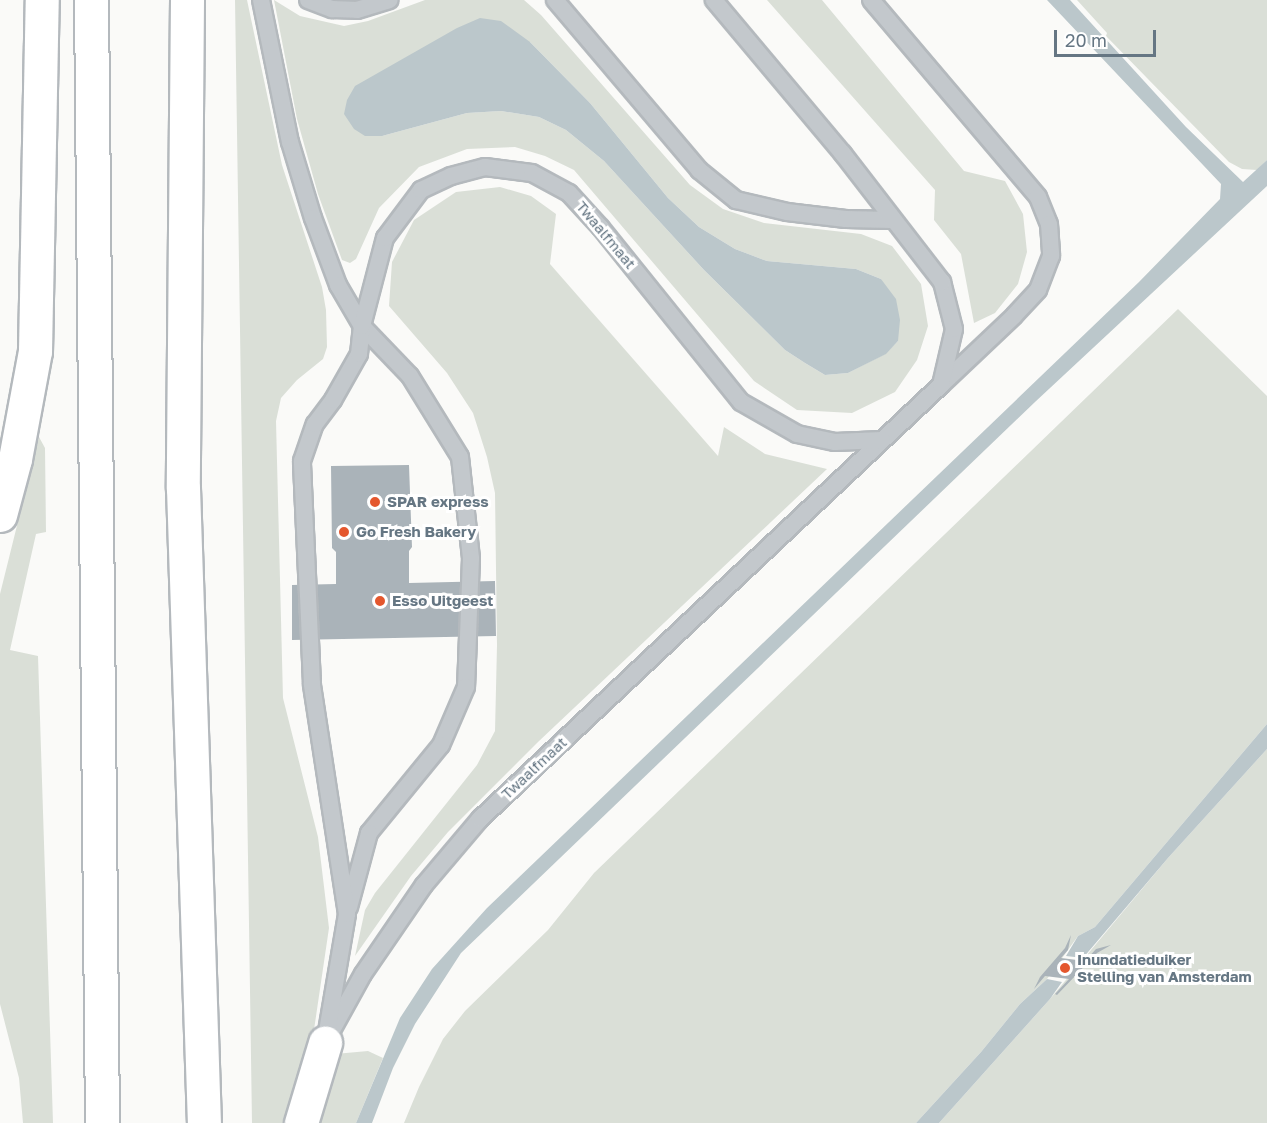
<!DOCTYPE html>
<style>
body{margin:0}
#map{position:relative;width:1267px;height:1123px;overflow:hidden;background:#fafaf8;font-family:"Golos Text",sans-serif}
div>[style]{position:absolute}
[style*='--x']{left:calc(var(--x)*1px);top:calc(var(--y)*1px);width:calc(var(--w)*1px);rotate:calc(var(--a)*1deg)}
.green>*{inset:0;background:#dadfd7}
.water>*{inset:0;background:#bbc7cb}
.building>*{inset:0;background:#aab3b9}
.roads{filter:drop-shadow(2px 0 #b4b9bd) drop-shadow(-2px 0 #b4b9bd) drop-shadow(0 2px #b4b9bd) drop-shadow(0 -2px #b4b9bd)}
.service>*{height:16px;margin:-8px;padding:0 8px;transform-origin:8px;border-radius:8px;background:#c3c8cc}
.motorway>*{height:33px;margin:-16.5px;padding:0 16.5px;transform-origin:16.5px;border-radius:16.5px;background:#fff}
.dots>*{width:16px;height:16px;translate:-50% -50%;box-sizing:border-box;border:3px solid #fff;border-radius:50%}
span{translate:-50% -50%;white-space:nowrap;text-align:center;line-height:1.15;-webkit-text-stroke:6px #fff;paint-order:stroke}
.street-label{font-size:15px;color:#657683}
.poi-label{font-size:15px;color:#657683;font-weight:700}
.left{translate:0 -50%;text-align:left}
.scale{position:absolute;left:1054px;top:30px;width:102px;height:27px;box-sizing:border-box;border:3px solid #657683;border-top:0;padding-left:8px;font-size:18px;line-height:21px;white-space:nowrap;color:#657683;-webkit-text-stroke:4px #fff;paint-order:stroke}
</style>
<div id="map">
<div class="green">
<i style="clip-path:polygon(235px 0,247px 0,282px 165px,322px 287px,326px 310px,327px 347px,323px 359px,297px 380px,281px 398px,276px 421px,283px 698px,318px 837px,329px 928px,310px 1057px,292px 1123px,252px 1123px)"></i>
<i style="clip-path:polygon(evenodd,274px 0,300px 16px,344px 26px,368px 21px,425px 0,524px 0,541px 15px,690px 185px,723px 209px,764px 223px,861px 234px,892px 246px,921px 284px,928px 326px,917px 360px,895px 392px,852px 413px,797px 410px,754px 381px,574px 170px,545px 156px,515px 147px,467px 149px,419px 167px,379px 208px,356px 259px,350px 263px,342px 260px,318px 194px,297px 119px,274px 0,530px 42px,590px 103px,668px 198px,699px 227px,735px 249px,767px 261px,856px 269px,881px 279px,898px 341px,885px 354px,848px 373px,825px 375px,805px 363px,785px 350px,704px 270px,604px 161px,566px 130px,539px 117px,501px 111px,467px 113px,382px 136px,530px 42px)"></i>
<i style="clip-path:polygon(767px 0,822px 0,964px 171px,1005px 181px,1023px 214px,1027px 252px,1018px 284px,995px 313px,974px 323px,961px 254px,934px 220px,935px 190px)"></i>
<i style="clip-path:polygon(1077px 0,1267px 0,1267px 160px,1257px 170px,1242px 169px,1229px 162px,1106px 36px,1107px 33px)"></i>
<i style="clip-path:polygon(500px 187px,531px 196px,556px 214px,550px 264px,718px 456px,724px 427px,765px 454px,827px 469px,538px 742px,448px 832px,411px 876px,355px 956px,365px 910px,375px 893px,477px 765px,495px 731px,497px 645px,495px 493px,487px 457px,473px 413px,447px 373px,389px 306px,392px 262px,414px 220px,456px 192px)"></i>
<i style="clip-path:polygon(1178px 309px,1267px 396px,1267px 724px,1095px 927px,1078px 936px,1047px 979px,1020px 1004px,981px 1052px,916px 1123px,404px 1123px,419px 1087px,443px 1039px,465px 1011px,548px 930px,594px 873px)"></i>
<i style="clip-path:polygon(39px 437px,45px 448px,46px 532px,36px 534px,10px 650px,38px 656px,53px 1123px,23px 1123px,19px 1078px,0 1004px,0 594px)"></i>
<i style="clip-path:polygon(1267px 749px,1267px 1123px,939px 1123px,1050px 999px,1168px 858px)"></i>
<i style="clip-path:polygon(368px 1051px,383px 1058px,356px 1123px,311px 1123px,335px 1054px)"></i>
</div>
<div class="water">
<i style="clip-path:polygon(1047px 0,1070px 0,1186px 127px,1243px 182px,1267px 160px,1267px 186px,1035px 402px,461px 953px,415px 1024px,393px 1068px,372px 1123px,356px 1123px,400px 1018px,432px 969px,487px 908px,1139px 282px,1220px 199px,1221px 184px)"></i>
<i style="clip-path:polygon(480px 18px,501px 21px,530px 42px,590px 103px,668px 198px,699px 227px,735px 249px,767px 261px,856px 269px,881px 279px,896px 299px,900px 320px,898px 341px,886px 354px,848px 373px,825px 375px,805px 363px,785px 350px,704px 270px,604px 161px,566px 130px,539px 117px,501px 111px,467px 113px,382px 136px,365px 136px,354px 129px,344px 114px,347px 100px,355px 86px,457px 28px)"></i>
<i style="clip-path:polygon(1267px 724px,1267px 749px,1168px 858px,1083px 958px,1066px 956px,1078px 936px,1095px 927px)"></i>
<i style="clip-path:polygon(1047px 979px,1062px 982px,1050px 999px,939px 1123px,916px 1123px,981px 1052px,1020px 1004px)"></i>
</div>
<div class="building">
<i style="clip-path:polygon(409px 465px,412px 547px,409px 551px,409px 583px,495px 581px,496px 636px,292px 640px,292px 585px,336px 584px,336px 552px,332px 548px,331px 466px)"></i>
<i style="clip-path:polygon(1071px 935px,1068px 950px,1061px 958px,1085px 961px,1096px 949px,1111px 945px,1097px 953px,1057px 995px,1055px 994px,1069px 979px,1045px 976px,1034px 989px,1040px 977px,1065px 948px)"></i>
</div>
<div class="roads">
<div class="service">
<i style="--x:261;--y:0;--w:145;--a:78.5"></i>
<i style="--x:290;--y:142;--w:79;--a:73.2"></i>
<i style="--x:313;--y:218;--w:72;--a:69.5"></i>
<i style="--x:338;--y:285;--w:48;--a:59.7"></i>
<i style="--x:362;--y:326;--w:69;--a:46.2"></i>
<i style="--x:410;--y:376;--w:95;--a:58.3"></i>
<i style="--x:460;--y:457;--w:102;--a:83.8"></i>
<i style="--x:471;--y:558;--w:129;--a:92.2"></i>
<i style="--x:466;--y:687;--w:63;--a:113.3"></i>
<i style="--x:441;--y:745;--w:114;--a:129.3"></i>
<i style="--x:369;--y:833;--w:77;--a:105.1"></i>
<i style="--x:308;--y:0;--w:26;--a:21"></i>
<i style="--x:332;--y:9;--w:25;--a:2"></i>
<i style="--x:357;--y:10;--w:34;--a:-17"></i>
<i style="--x:555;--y:0;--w:223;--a:49.7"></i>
<i style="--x:699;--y:170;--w:48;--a:39"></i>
<i style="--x:736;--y:200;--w:52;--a:13.2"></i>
<i style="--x:787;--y:212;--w:59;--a:6.8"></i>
<i style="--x:846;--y:219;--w:46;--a:1.2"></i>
<i style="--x:871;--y:0;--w:258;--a:49.7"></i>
<i style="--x:1038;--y:197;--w:29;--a:68"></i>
<i style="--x:1049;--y:224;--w:32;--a:86"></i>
<i style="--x:1051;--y:256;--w:36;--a:111"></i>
<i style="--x:1038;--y:290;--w:35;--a:133"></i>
<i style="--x:1014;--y:316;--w:100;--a:136.6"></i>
<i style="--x:331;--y:1032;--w:66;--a:-61.1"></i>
<i style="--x:363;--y:974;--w:108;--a:-55.6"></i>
<i style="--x:424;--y:885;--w:87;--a:-49.7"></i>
<i style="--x:480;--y:819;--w:633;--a:-43.27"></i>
<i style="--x:941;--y:385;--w:57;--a:-76.9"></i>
<i style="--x:954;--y:329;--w:49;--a:-104.3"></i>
<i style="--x:942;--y:282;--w:162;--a:-127.7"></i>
<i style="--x:843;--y:154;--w:201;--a:-130"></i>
<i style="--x:325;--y:1043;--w:131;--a:-80.3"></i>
<i style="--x:347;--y:914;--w:233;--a:-98.7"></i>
<i style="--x:312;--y:684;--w:223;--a:-92.6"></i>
<i style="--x:302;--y:461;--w:39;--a:-71"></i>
<i style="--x:315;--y:424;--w:30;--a:-53"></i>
<i style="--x:333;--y:400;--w:53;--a:-60.5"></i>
<i style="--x:359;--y:354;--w:28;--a:-84"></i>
<i style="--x:362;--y:326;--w:91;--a:-75.4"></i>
<i style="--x:385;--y:238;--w:60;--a:-53.1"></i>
<i style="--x:421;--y:190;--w:33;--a:-25"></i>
<i style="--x:451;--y:176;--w:35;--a:-15"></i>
<i style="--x:485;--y:167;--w:47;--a:7.3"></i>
<i style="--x:532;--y:173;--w:42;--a:28.4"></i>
<i style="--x:569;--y:193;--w:47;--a:47.6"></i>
<i style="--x:601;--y:228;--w:223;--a:51.2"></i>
<i style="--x:741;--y:402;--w:64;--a:29.7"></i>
<i style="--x:797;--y:434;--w:39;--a:12"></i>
<i style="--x:835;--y:442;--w:47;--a:-2.4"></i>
</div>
<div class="motorway">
<i style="--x:91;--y:0;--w:1123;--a:89.44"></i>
<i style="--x:187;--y:0;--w:488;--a:90.5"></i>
<i style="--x:183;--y:488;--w:635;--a:88.11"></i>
<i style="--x:0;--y:515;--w:58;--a:-75"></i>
<i style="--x:15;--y:459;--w:110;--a:-79.5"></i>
<i style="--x:35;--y:351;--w:351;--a:-88.9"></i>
<i style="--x:301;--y:1123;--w:84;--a:-73.3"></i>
</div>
</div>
<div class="dots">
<i style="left:375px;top:502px;background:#e4572e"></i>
<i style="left:344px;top:532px;background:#e4572e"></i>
<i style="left:380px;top:601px;background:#e4572e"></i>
<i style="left:1065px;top:968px;background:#e4572e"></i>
</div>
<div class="street-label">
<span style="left:606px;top:235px;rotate:50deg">Twaalfmaat</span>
<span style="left:534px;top:768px;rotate:-43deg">Twaalfmaat</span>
</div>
<div class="poi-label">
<span class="left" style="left:387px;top:502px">SPAR express</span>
<span class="left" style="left:356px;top:532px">Go Fresh Bakery</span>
<span class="left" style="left:392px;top:601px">Esso Uitgeest</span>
<span class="left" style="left:1077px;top:968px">Inundatieduiker<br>Stelling van Amsterdam</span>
</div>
<div class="scale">20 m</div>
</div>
